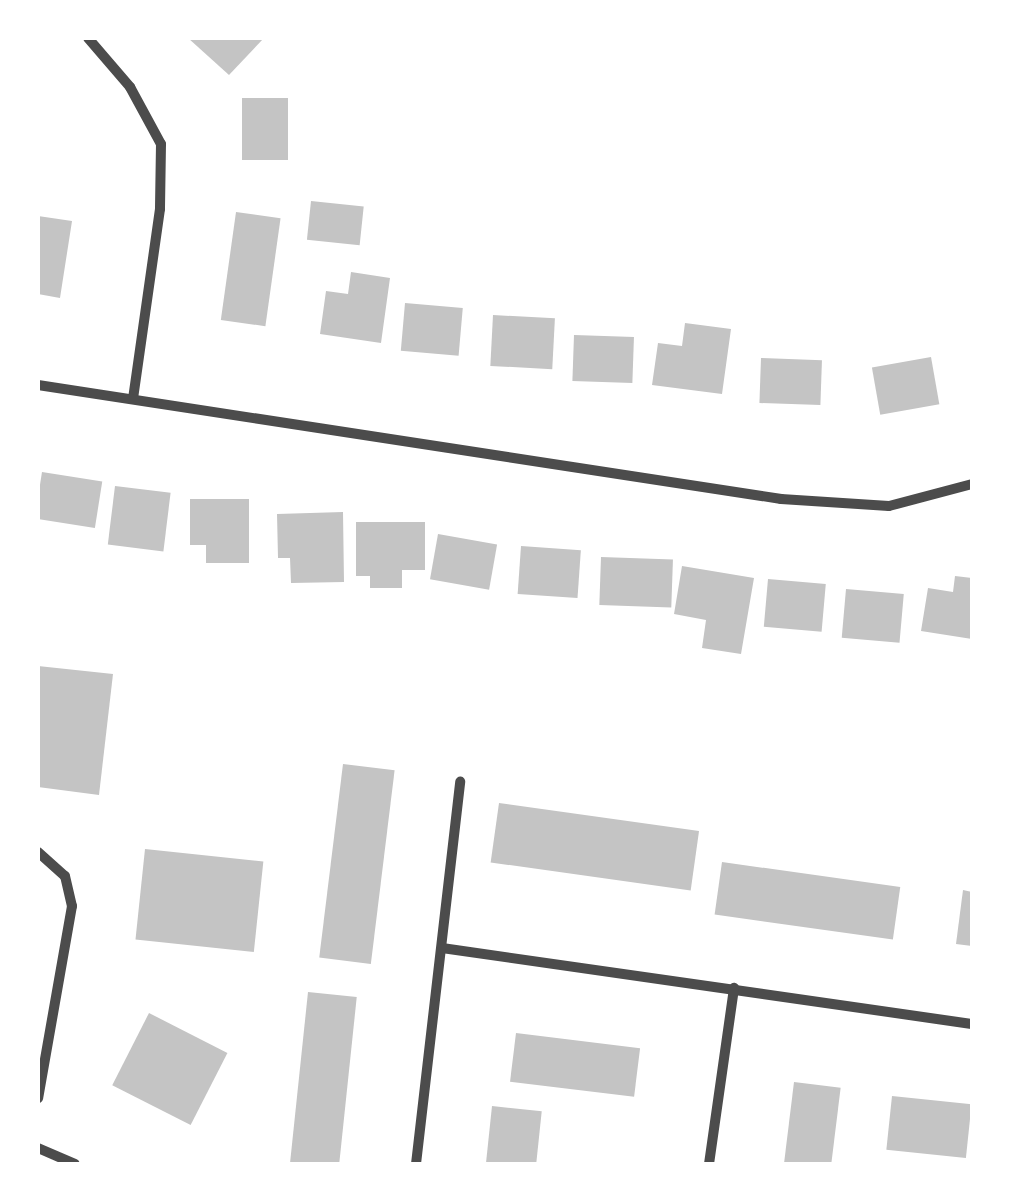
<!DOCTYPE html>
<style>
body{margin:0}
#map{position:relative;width:1010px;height:1202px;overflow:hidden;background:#fff;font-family:"Alegreya Sans",sans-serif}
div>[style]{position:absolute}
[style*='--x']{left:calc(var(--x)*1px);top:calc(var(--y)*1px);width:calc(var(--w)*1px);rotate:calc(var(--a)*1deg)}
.building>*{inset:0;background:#c4c4c4;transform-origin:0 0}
.minor>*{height:10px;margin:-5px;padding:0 5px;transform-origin:5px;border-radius:5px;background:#4c4c4c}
span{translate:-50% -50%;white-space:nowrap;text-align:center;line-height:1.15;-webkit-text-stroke:8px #fff;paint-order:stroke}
.frame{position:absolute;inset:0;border:40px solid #fff;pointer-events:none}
</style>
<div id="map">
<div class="building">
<i style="clip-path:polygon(188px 38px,264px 38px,229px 75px)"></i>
<i style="left:242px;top:98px;width:46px;height:62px"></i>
<i style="left:311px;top:201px;width:53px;height:39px;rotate:6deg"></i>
<i style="left:236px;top:212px;width:45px;height:109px;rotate:8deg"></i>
<i style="clip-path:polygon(38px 216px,72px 221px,60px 298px,38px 294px)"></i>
<i style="clip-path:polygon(351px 272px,390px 278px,381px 343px,320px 334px,326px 291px,348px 294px)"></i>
<i style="left:405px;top:303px;width:58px;height:48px;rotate:5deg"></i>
<i style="left:493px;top:315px;width:62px;height:51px;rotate:3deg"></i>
<i style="clip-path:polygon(685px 323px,731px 329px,722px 394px,652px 385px,658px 343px,682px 346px)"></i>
<i style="left:574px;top:335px;width:60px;height:46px;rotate:2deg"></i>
<i style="left:931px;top:357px;width:48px;height:60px;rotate:80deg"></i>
<i style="left:761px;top:358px;width:61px;height:45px;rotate:2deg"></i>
<i style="left:42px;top:472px;width:61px;height:47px;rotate:9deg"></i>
<i style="left:115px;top:486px;width:56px;height:59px;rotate:7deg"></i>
<i style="clip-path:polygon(190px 499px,249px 499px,249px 563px,206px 563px,206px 545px,190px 545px)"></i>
<i style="clip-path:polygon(343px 512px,344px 582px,291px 583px,290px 558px,278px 558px,277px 514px)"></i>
<i style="clip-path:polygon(356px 522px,425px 522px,425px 570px,402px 570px,402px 588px,370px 588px,370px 576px,356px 576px)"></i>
<i style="left:438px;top:534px;width:60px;height:46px;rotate:10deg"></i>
<i style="left:521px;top:546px;width:60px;height:48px;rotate:4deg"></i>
<i style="left:601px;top:557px;width:72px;height:48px;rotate:2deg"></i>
<i style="clip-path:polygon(682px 566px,754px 578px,741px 654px,702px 648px,706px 620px,674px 614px)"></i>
<i style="clip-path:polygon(955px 576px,972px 578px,972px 639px,921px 631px,928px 588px,953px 592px)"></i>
<i style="left:768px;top:579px;width:58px;height:48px;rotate:5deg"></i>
<i style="left:846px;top:589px;width:58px;height:49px;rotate:5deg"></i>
<i style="clip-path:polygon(38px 666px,113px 674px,99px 795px,38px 787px)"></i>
<i style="left:343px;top:764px;width:52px;height:195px;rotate:7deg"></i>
<i style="left:499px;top:803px;width:202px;height:60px;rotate:8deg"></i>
<i style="left:145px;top:849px;width:119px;height:91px;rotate:6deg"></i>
<i style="left:722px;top:862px;width:180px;height:53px;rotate:8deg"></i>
<i style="clip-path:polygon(963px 890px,972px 892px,972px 946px,956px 944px)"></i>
<i style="left:308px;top:992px;width:49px;height:173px;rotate:6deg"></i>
<i style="left:149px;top:1013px;width:88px;height:81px;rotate:27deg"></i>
<i style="left:516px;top:1033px;width:125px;height:49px;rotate:7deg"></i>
<i style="left:794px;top:1082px;width:47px;height:83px;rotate:7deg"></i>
<i style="left:892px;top:1096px;width:80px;height:54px;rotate:6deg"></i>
<i style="left:492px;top:1106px;width:50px;height:58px;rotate:6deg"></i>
</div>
<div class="minor">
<i style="--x:88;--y:38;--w:65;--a:49.4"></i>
<i style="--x:130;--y:87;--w:65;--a:61.5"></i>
<i style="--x:161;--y:144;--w:65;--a:90.9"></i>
<i style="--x:160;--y:209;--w:191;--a:98.1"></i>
<i style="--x:38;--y:385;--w:752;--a:8.72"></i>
<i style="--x:781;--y:499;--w:108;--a:3.7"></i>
<i style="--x:889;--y:506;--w:86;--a:-14.8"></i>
<i style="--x:38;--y:852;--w:36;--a:42"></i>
<i style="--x:65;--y:876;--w:31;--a:77"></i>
<i style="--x:72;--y:906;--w:195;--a:100"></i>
<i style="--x:442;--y:948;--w:535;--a:8.16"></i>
<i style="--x:38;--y:1148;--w:40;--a:23.4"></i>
<i style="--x:416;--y:1164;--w:385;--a:-83.4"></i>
<i style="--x:709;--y:1164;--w:178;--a:-81.9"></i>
</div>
<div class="frame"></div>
</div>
